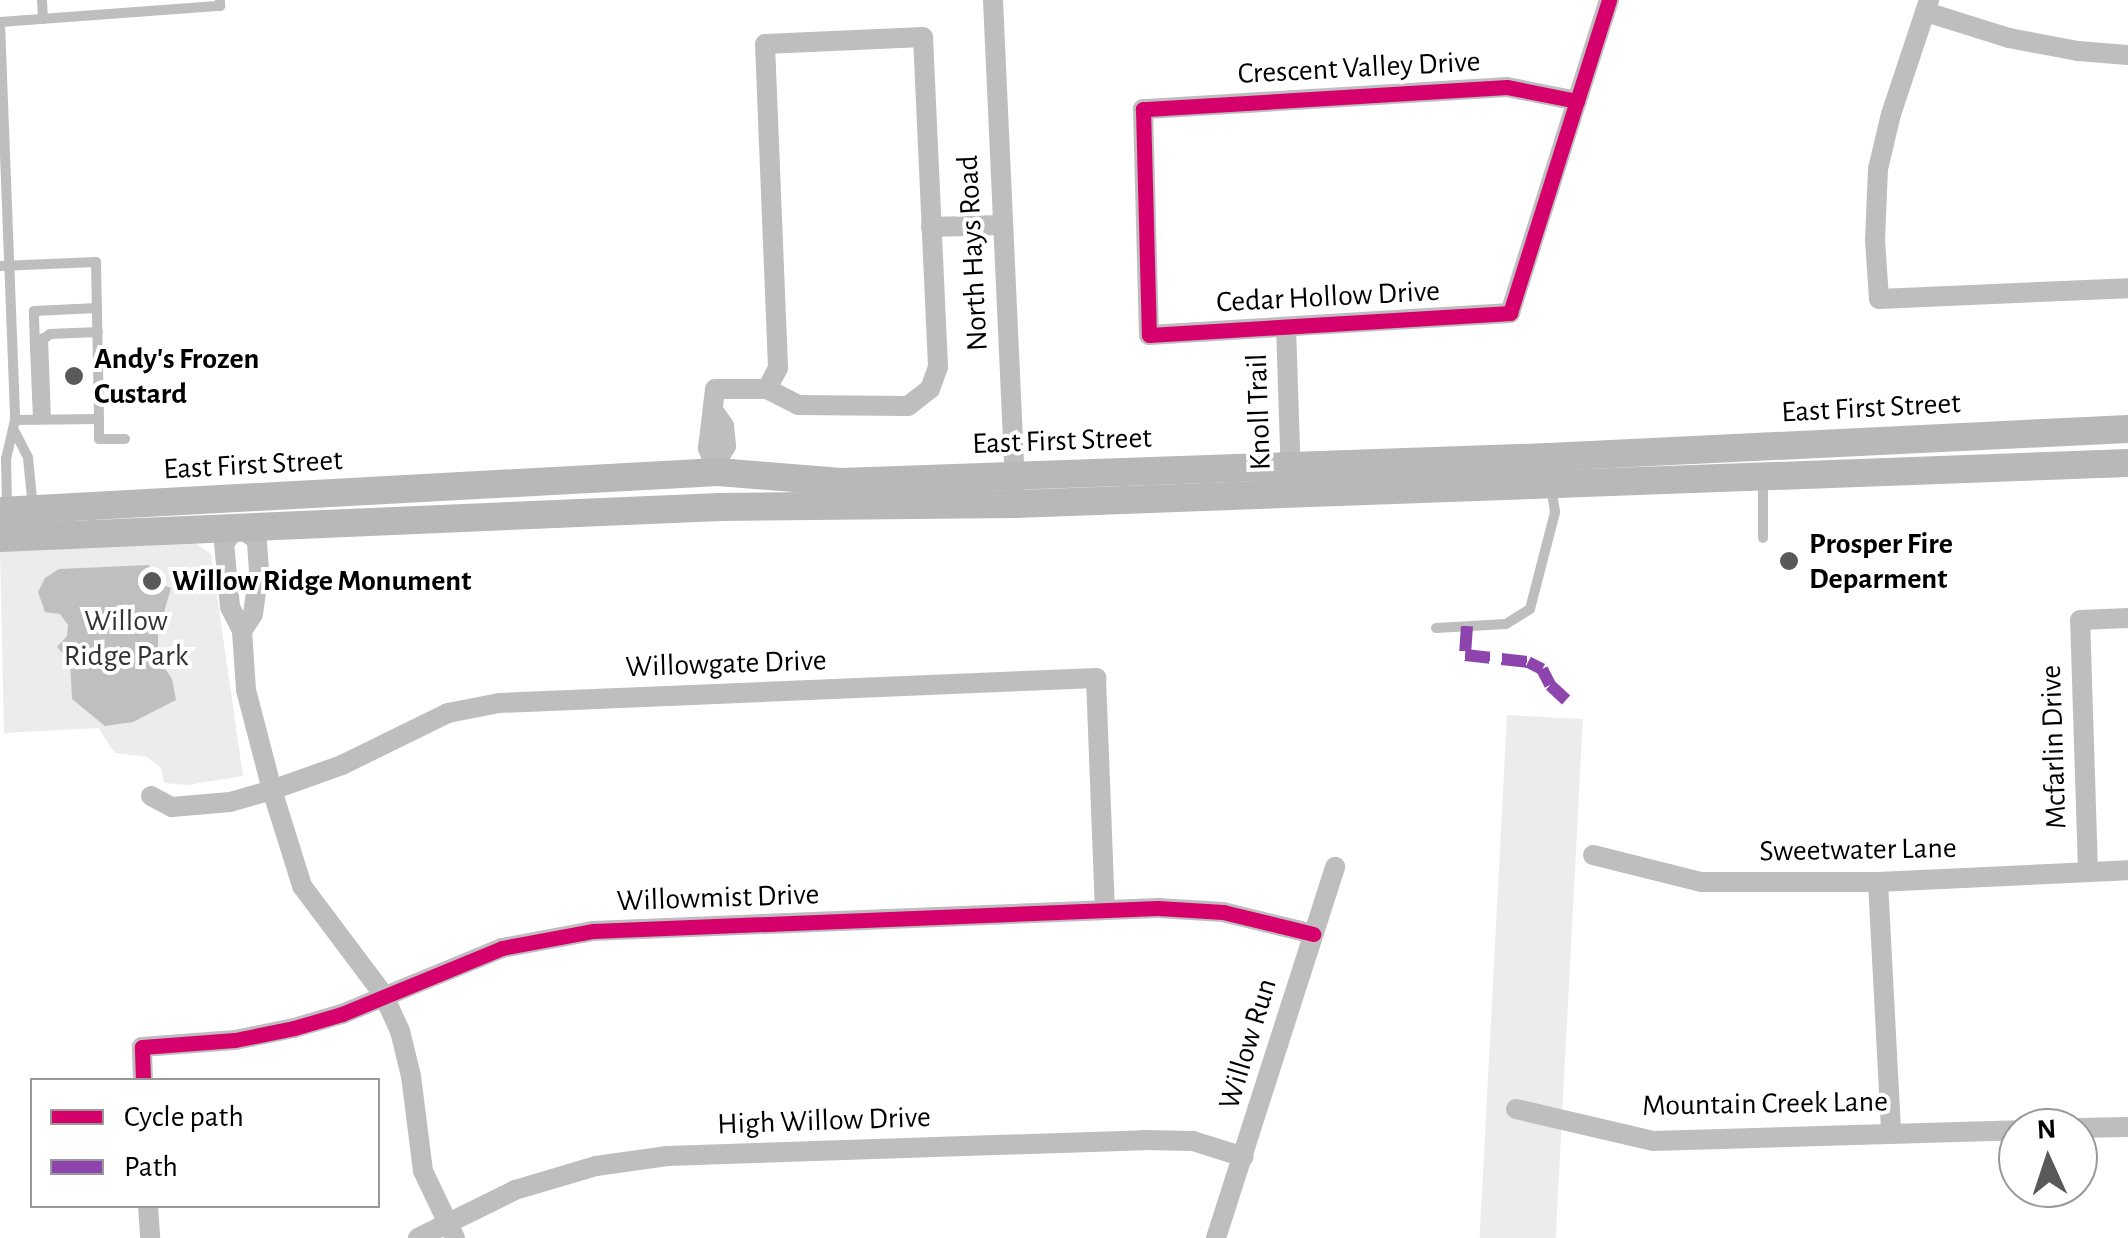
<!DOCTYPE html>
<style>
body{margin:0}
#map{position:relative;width:2128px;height:1238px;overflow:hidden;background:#fff;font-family:"Alegreya Sans",sans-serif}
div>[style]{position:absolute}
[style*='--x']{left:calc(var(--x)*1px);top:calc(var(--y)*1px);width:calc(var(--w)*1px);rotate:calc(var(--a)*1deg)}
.green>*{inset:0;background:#ececec;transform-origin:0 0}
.water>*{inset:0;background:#bfbfbf}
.lane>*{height:10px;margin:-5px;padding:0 5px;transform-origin:5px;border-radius:5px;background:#bebebe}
.street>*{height:20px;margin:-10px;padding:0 10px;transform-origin:10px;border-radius:10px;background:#bebebe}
.secondary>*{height:28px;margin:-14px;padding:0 14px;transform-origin:14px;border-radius:14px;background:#b8b8b8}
.quiet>*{height:12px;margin-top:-6px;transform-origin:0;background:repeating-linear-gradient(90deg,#8e44ad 0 25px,transparent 0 37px)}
.cycleway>*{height:15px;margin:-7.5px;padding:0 7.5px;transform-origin:7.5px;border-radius:7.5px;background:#d6006c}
.dots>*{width:28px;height:28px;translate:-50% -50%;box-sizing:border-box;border:5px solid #fff;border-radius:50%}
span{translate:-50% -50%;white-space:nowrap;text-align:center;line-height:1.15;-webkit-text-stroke:8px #fff;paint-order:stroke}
.street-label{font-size:30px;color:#000}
.poi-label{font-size:30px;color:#000;font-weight:700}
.left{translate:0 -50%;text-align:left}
.park-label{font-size:30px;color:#333}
.legend{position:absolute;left:30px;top:1078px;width:350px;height:130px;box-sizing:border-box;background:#fff;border:2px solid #999;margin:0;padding:12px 18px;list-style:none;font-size:30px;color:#000}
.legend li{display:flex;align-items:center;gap:20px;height:50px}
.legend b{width:50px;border:2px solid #999}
.north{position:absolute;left:1998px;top:1108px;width:100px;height:100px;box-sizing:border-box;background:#fff;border:2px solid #999;border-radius:50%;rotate:357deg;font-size:28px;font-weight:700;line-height:40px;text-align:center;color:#000}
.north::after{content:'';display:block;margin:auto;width:35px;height:45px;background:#595959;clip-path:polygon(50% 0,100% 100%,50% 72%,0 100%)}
</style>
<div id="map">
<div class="green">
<i style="clip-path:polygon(190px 539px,211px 554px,243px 776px,187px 785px,164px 783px,161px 768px,147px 757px,115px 753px,98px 728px,4px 733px,0 551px)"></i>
<i style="left:1507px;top:715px;width:76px;height:548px;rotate:3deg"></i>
</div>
<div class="water">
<i style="clip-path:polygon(149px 565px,152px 581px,171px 588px,158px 633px,158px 658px,172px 679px,176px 700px,133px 722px,105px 726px,72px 699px,70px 661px,57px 647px,67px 636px,68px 625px,60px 614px,45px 612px,38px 592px,45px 578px,59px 569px)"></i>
</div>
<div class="lane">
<i style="--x:42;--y:0;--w:19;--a:87"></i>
<i style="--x:0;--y:22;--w:221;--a:-4.2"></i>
<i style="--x:220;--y:6;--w:6;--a:-90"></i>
<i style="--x:0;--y:24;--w:396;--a:87.8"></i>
<i style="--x:15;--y:420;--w:39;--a:103"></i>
<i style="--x:6;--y:458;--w:49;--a:88.8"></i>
<i style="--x:0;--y:266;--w:96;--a:-2.4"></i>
<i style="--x:96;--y:262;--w:157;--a:88.9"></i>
<i style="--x:99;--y:419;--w:84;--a:179.3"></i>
<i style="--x:43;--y:338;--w:81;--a:87.9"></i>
<i style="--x:35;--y:346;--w:35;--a:-92"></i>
<i style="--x:34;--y:311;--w:63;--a:-2.7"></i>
<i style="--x:38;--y:419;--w:73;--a:-92.4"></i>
<i style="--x:35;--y:346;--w:19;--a:-39"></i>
<i style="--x:50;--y:334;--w:48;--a:-2.4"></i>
<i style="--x:99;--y:419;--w:20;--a:90"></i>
<i style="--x:99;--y:439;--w:26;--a:0"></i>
<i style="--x:15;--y:432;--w:29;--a:63"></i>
<i style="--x:28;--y:458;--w:50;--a:84.3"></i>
<i style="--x:1763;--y:479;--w:59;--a:90"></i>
<i style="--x:1436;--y:628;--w:70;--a:-3.3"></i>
<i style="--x:1506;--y:624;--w:28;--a:-32"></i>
<i style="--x:1530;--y:609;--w:100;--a:-75.5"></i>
<i style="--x:1555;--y:512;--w:26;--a:-99"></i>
</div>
<div class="street">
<i style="--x:993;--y:0;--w:487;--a:87.4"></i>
<i style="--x:1929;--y:0;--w:120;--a:108.4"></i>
<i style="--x:1891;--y:114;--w:57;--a:103.3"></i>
<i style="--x:1878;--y:169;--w:71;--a:92.4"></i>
<i style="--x:1875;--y:240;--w:59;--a:86.1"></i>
<i style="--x:1879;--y:299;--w:249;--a:-2.5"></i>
<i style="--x:1926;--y:12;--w:87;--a:17.4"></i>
<i style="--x:2009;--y:38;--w:70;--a:10.7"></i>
<i style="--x:2078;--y:51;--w:50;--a:4.6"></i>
<i style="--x:1577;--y:101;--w:71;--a:-168.7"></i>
<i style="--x:1507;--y:87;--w:365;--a:176.5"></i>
<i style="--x:1143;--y:109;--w:226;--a:88.5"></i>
<i style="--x:1149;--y:335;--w:362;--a:-3.5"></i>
<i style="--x:1510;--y:313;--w:222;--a:-72.5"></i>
<i style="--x:1577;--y:101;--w:106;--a:-72.4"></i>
<i style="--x:931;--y:227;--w:69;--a:-1.7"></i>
<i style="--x:1286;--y:327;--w:153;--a:88.1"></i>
<i style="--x:715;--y:413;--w:16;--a:55"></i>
<i style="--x:724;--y:426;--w:20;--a:84"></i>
<i style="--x:726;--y:446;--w:17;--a:121"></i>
<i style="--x:718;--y:472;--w:26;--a:-113"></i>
<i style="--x:708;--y:448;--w:59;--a:-83.2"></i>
<i style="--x:715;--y:389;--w:52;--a:0"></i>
<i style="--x:767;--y:389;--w:35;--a:27"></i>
<i style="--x:798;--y:405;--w:110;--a:0.5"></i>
<i style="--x:908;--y:406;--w:28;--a:-38"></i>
<i style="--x:930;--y:389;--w:23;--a:-70"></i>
<i style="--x:938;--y:367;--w:330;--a:-92.6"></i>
<i style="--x:923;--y:37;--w:158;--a:177.5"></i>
<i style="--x:765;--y:44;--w:324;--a:87.7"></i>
<i style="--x:778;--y:368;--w:24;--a:118"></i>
<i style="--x:242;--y:631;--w:20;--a:-57"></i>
<i style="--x:253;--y:614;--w:43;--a:-82.1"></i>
<i style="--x:259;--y:571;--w:31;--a:-94"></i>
<i style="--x:257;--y:540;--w:24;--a:-144"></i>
<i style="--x:238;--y:526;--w:22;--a:129"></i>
<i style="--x:224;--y:543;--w:64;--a:84.6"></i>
<i style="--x:230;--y:607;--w:27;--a:63"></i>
<i style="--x:242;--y:631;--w:59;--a:86.1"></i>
<i style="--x:246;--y:690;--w:103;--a:75.4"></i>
<i style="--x:272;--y:790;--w:101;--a:72.6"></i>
<i style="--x:302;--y:886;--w:135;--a:53.1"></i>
<i style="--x:383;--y:994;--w:41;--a:65.3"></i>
<i style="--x:400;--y:1031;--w:46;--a:76.3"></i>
<i style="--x:411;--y:1076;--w:96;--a:82.8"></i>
<i style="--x:423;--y:1171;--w:74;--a:64.5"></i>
<i style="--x:151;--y:796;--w:24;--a:28"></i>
<i style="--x:172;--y:807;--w:58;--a:-4.9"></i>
<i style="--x:230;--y:802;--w:44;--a:-15.9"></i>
<i style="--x:272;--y:790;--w:74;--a:-19.7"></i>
<i style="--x:342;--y:765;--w:118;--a:-26.1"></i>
<i style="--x:448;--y:713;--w:52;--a:-11.1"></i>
<i style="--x:499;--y:703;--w:598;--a:-2.4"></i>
<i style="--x:1096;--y:678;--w:231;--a:87.8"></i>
<i style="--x:1593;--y:855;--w:111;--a:14"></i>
<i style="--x:1701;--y:882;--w:177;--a:0"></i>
<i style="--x:1878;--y:882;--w:250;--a:-2.7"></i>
<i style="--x:2088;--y:871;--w:251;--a:-91.8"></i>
<i style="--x:2080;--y:620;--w:48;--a:-2.4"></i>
<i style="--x:1878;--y:882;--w:251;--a:87"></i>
<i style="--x:143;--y:1080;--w:33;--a:-92"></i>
<i style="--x:142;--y:1047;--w:93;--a:-4.3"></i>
<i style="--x:235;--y:1040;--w:60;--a:-11.5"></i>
<i style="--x:294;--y:1028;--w:50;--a:-16.3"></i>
<i style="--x:342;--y:1014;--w:173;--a:-22.4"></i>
<i style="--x:502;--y:948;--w:93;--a:-10.6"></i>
<i style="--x:593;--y:931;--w:565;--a:-2.33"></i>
<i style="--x:1158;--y:908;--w:65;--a:3.5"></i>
<i style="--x:1223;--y:912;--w:93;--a:13.7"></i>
<i style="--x:1516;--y:1109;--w:141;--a:13.1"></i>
<i style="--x:1653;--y:1141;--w:365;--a:-1.7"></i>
<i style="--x:2078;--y:1128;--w:50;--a:-1.1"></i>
<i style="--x:148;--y:1206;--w:32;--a:86"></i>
<i style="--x:418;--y:1238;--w:108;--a:-26.3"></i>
<i style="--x:515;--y:1190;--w:84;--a:-16.5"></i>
<i style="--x:596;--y:1166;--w:72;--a:-8"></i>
<i style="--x:667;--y:1156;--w:477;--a:-1.9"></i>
<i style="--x:1144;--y:1140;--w:49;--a:1.2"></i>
<i style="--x:1193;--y:1141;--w:53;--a:17.4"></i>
<i style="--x:1216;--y:1238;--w:390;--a:-72.2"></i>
</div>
<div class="secondary">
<i style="--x:0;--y:511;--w:719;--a:-3.11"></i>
<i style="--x:718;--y:472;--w:123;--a:4.6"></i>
<i style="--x:841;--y:482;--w:708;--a:-2.02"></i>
<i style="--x:1549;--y:457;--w:580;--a:-2.77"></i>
<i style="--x:0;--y:538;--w:721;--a:-2.47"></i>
<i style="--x:720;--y:507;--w:295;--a:-0.6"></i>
<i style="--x:1015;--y:504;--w:1114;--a:-2.11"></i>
</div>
<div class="quiet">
<i style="--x:1467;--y:626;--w:29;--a:94"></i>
<i style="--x:1465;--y:655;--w:63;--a:6.3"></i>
<i style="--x:1528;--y:662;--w:16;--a:27"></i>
<i style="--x:1542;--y:669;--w:18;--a:63"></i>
<i style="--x:1550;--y:685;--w:22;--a:43"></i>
</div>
<div class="cycleway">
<i style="--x:1577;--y:101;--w:71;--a:-168.7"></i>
<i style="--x:1507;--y:87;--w:365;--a:176.5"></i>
<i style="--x:1143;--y:109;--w:226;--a:88.5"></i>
<i style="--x:1149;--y:335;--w:362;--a:-3.5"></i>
<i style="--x:1510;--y:313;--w:222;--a:-72.5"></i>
<i style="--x:1577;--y:101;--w:106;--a:-72.4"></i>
<i style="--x:143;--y:1080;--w:33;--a:-92"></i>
<i style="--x:142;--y:1047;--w:93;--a:-4.3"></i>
<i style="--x:235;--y:1040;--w:60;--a:-11.5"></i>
<i style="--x:294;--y:1028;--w:50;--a:-16.3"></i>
<i style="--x:342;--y:1014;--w:173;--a:-22.4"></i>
<i style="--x:502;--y:948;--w:93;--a:-10.6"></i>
<i style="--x:593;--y:931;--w:565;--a:-2.33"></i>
<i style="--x:1158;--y:908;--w:65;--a:3.5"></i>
<i style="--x:1223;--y:912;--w:93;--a:13.7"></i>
</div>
<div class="dots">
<i style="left:74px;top:376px;background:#595959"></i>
<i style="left:1789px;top:561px;background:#595959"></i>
<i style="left:152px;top:581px;background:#595959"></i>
</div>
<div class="street-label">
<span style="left:1359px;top:68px;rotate:-3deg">Crescent Valley Drive</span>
<span style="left:973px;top:253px;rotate:-93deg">North Hays Road</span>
<span style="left:1328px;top:297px;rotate:-3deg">Cedar Hollow Drive</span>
<span style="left:1871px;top:408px;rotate:-3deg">East First Street</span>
<span style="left:1259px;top:412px;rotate:-92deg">Knoll Trail</span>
<span style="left:1062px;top:441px;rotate:-2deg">East First Street</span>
<span style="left:253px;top:465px;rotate:-3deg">East First Street</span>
<span style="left:726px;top:664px;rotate:-2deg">Willowgate Drive</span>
<span style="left:2054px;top:747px;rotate:-92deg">Mcfarlin Drive</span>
<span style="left:1858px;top:850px;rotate:-1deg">Sweetwater Lane</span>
<span style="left:718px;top:898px;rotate:-2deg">Willowmist Drive</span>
<span style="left:1248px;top:1044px;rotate:-73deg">Willow Run</span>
<span style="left:1765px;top:1104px;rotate:-1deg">Mountain Creek Lane</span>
<span style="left:824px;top:1121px;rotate:-2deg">High Willow Drive</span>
</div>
<div class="poi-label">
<span class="left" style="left:94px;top:376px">Andy's Frozen<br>Custard</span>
<span class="left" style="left:1809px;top:561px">Prosper Fire<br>Deparment</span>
<span class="left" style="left:172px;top:581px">Willow Ridge Monument</span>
</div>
<div class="park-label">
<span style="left:126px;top:638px">Willow<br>Ridge Park</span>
</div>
<ul class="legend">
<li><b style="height:12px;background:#d6006c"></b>Cycle path</li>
<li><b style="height:12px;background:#8e44ad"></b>Path</li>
</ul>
<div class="north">N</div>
</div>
